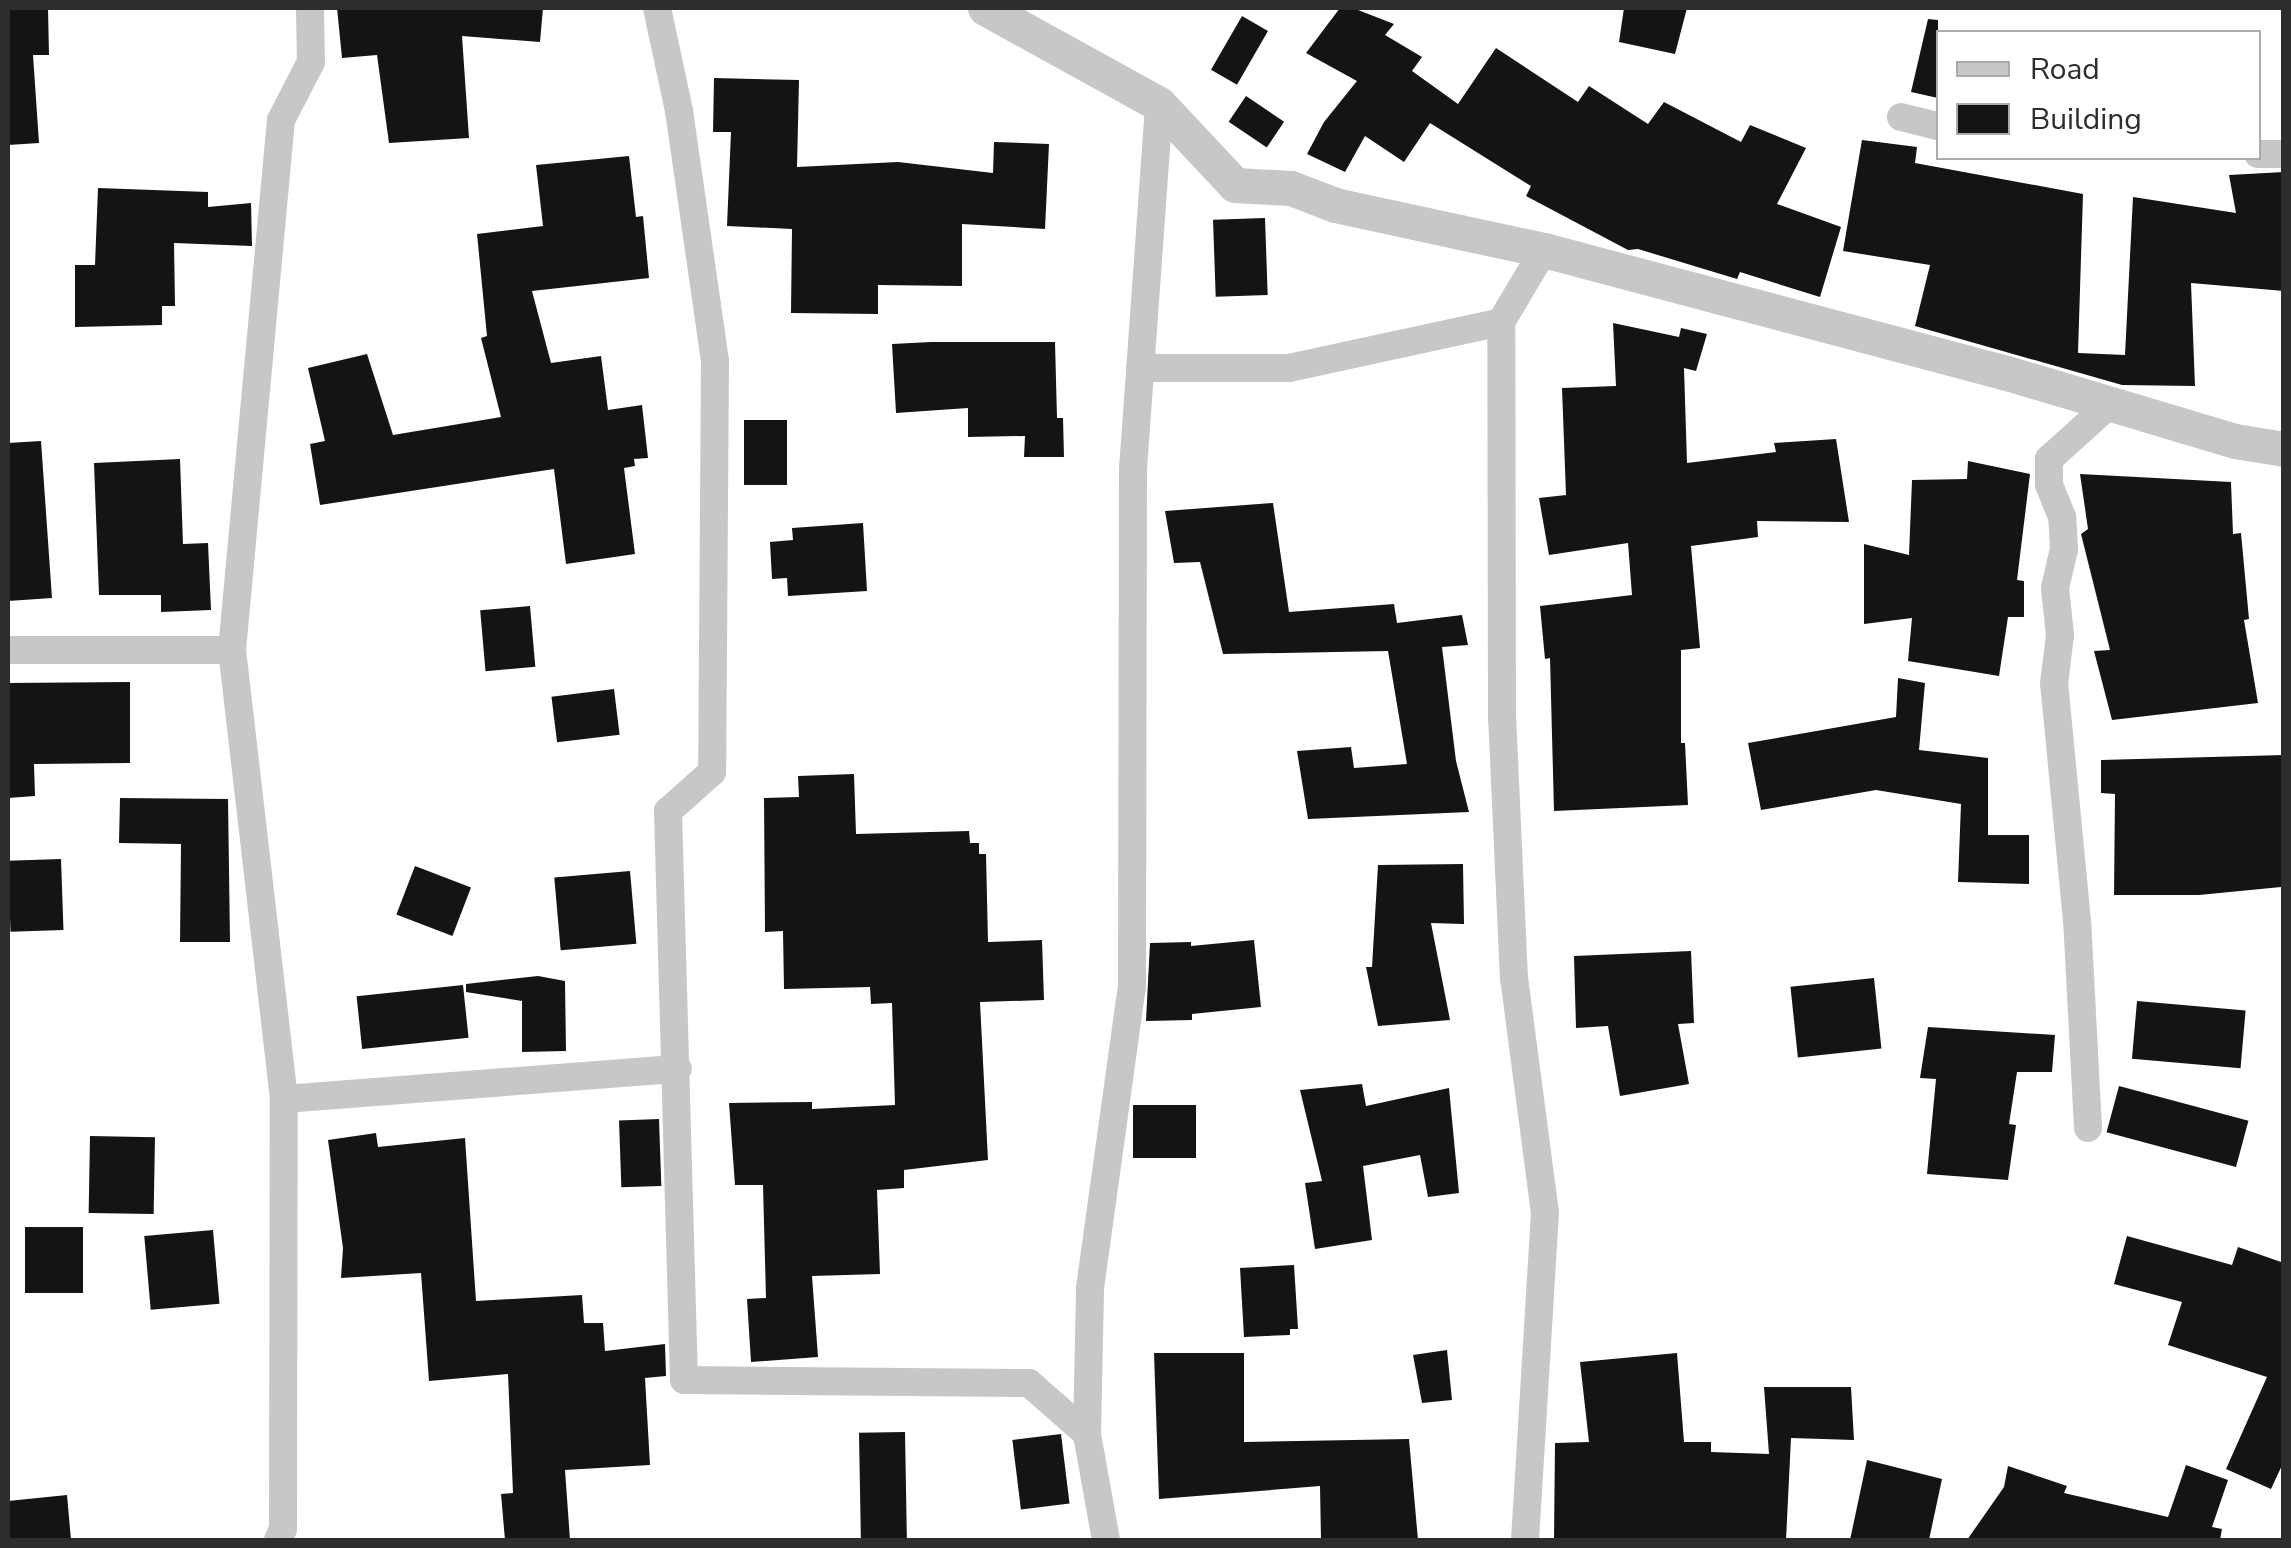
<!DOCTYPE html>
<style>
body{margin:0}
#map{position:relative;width:2291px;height:1548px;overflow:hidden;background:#fff;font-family:"Nunito Sans",sans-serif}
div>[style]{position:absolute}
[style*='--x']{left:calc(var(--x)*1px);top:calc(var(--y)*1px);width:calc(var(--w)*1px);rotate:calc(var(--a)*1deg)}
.building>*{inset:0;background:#141414;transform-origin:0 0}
.minor>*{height:28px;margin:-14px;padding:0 14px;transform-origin:14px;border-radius:14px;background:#c7c7c7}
.tertiary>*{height:35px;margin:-17.5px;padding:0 17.5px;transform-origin:17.5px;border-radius:17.5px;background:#c7c7c7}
span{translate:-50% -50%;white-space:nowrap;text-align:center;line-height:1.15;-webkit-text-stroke:10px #fff;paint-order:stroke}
.frame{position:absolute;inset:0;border:10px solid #2d2d2d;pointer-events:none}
.legend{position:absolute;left:1936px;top:30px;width:325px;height:130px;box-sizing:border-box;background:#fff;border:2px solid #ababab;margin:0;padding:12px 18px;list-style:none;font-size:30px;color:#2d2d2d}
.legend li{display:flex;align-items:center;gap:20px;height:50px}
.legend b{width:50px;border:2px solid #ababab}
</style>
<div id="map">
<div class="building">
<i style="clip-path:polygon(8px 8px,48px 8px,49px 55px,33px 55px,39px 143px,8px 145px)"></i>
<i style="clip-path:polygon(337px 8px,543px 8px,540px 42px,462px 36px,469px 138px,389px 143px,377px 55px,342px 58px)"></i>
<i style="clip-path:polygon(1340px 8px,1353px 8px,1394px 24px,1385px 35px,1422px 57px,1412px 71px,1458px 104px,1496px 48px,1578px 102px,1589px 86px,1648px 124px,1664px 102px,1741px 142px,1750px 125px,1806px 148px,1777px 204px,1841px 227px,1820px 297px,1740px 272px,1737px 279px,1638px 249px,1628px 250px,1526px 196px,1531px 186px,1430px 123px,1404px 162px,1365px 136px,1345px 172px,1307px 154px,1324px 122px,1357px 81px,1306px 53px)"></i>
<i style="clip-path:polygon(1624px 8px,1687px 8px,1675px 54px,1619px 42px)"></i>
<i style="left:1242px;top:16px;width:30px;height:62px;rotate:30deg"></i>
<i style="clip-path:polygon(1928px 19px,1938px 20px,1938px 98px,1911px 92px)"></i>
<i style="clip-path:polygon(714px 78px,799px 80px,797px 167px,898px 162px,993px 173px,994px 142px,1049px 144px,1045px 229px,962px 224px,962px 286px,878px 285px,878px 314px,791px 313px,792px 229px,727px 226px,731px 132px,713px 132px)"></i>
<i style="left:1246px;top:96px;width:46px;height:31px;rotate:34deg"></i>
<i style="clip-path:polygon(1862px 140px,1917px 147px,1915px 163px,2083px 194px,2078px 353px,2125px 355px,2133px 197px,2236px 213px,2229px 175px,2284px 172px,2284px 291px,2191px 283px,2195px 386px,2122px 385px,1915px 326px,1930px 265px,1843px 251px)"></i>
<i style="clip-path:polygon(629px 156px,636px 217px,643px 216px,649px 278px,532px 291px,551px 363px,601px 356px,608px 410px,642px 405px,648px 458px,634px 459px,635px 466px,624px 468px,635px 554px,566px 564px,554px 469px,320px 505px,310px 444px,325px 441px,308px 368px,367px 354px,393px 435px,501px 417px,481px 338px,487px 336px,477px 234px,543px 226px,536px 165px)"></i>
<i style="clip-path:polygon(98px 188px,208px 192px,208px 207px,251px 203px,252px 246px,174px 243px,175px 306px,162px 306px,162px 325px,75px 327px,75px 265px,95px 265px)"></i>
<i style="left:1265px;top:218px;width:77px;height:52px;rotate:88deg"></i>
<i style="clip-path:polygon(1613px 323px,1679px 337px,1681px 328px,1707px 334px,1696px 371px,1684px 368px,1687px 463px,1776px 452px,1774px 443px,1836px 439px,1849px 522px,1757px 521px,1758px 537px,1691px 546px,1700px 648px,1681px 650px,1681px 743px,1685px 743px,1688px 805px,1554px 811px,1550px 658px,1545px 659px,1540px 606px,1632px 595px,1628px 543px,1549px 555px,1539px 498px,1566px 495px,1562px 388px,1616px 386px)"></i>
<i style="clip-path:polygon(931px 342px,1055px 342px,1057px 418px,1063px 418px,1064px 457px,1024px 457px,1025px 436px,968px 437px,968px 408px,896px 413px,892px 344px)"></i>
<i style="left:744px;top:420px;width:43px;height:65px"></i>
<i style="clip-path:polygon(41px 441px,52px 598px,8px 601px,8px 443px)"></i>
<i style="clip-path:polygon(180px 459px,183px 544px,208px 543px,211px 610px,161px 612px,161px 595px,99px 595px,94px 463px)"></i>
<i style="clip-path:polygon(1968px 461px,2030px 474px,2017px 580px,2024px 581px,2024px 617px,2008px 617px,1999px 676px,1908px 661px,1912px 618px,1864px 624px,1864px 544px,1909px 555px,1912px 480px,1967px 479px)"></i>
<i style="clip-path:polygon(2080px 474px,2231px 482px,2233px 534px,2241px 533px,2249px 619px,2244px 620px,2258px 703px,2112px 720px,2094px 651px,2110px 650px,2081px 534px,2088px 529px)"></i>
<i style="clip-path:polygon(1273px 503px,1289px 612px,1394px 604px,1397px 623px,1462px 615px,1468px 645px,1442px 647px,1456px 761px,1469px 812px,1308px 819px,1297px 751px,1351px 747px,1354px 768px,1407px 764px,1388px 651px,1223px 654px,1200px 562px,1174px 563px,1165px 511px)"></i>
<i style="clip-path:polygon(863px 523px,867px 591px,788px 596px,787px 578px,772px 579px,770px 542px,793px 540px,792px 528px)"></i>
<i style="left:530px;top:606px;width:61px;height:50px;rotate:85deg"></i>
<i style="clip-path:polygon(1898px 678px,1925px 683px,1919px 750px,1988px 758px,1988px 835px,2029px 835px,2029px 884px,1958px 882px,1961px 804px,1876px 790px,1761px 810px,1748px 743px,1896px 717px)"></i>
<i style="clip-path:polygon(130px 682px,130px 763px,34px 764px,35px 796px,8px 798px,8px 683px)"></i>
<i style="left:614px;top:689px;width:46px;height:63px;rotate:83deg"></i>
<i style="clip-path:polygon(2284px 755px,2281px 887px,2199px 895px,2114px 895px,2115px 794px,2101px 793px,2101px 760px)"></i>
<i style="clip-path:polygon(854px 774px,856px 834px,969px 831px,970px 843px,979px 843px,979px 854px,986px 854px,988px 942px,1042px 940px,1044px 1000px,980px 1002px,988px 1160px,904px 1170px,904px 1188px,877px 1190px,880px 1274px,812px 1276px,818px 1357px,751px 1362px,747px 1299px,766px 1298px,763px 1185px,735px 1185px,729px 1103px,812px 1102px,812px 1109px,895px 1105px,892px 1003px,871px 1004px,870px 987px,784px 989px,783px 931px,765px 932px,764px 798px,799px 797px,798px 776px)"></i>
<i style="clip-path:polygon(120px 798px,228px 799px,230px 942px,180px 942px,181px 844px,119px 843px)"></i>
<i style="left:61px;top:859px;width:71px;height:53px;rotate:88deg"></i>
<i style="clip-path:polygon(1463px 864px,1464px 924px,1431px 923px,1450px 1020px,1378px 1026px,1366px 967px,1372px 967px,1378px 865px)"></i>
<i style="left:415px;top:866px;width:60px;height:52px;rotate:21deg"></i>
<i style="left:630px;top:871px;width:73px;height:76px;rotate:85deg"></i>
<i style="clip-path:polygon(1254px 940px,1261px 1007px,1192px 1014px,1192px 1020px,1146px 1021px,1150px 943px,1191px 942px,1191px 946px)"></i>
<i style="clip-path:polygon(1691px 951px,1694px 1023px,1678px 1024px,1689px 1084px,1620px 1096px,1608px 1026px,1576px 1028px,1574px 956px)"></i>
<i style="clip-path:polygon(538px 976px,565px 981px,566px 1051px,522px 1052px,522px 1001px,466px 992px,466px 984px)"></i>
<i style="left:1874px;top:978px;width:71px;height:84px;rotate:84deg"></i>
<i style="left:463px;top:985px;width:53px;height:107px;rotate:84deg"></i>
<i style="left:2137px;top:1001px;width:109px;height:58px;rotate:5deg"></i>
<i style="clip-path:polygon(1928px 1027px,2055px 1035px,2052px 1072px,2017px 1072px,2009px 1124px,2016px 1125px,2008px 1180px,1927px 1174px,1936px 1079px,1920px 1078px)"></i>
<i style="clip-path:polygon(1362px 1084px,1366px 1106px,1449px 1088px,1459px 1193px,1428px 1197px,1420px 1155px,1363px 1166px,1372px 1240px,1315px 1249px,1305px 1183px,1322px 1181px,1300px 1090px)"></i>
<i style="left:2119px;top:1086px;width:134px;height:48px;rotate:15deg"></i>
<i style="left:1133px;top:1105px;width:63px;height:53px"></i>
<i style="left:659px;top:1119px;width:67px;height:40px;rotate:88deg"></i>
<i style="clip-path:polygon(376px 1133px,378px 1147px,465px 1138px,476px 1301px,582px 1295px,584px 1323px,603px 1323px,605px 1351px,665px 1344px,666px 1376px,645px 1378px,650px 1465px,565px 1470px,570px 1540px,505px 1540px,501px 1494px,513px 1493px,508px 1374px,429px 1381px,421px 1273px,341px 1278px,343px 1248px,328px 1140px)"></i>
<i style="left:90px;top:1136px;width:65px;height:77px;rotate:1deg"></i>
<i style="left:25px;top:1227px;width:58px;height:66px"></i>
<i style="left:213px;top:1230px;width:74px;height:69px;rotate:85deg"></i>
<i style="clip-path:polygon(2127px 1236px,2232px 1265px,2238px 1247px,2284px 1263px,2284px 1461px,2271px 1489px,2226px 1469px,2267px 1377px,2168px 1345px,2182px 1302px,2114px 1284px)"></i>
<i style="clip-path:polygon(1294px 1265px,1298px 1329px,1290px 1329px,1290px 1335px,1244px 1337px,1240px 1268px)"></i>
<i style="clip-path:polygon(1447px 1350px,1452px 1400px,1422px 1403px,1413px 1355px)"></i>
<i style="clip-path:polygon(1154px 1353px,1244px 1353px,1244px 1442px,1409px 1439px,1418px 1540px,1321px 1540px,1320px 1486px,1159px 1499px)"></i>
<i style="clip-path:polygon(1677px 1353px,1684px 1442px,1711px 1442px,1711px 1452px,1769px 1454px,1764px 1387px,1851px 1387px,1854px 1440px,1791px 1438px,1786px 1540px,1554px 1540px,1555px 1443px,1589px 1442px,1580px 1362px)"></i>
<i style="left:905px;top:1432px;width:108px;height:46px;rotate:89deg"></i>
<i style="left:1061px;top:1434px;width:70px;height:49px;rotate:83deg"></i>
<i style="clip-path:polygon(1867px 1460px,1942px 1479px,1929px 1540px,1850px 1540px)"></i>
<i style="clip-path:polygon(2186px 1465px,2228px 1480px,2212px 1527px,2222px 1529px,2220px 1540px,1967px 1540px,2004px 1487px,2008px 1466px,2067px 1486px,2064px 1493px,2168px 1517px)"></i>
<i style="clip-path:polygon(67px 1495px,71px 1540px,10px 1540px,8px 1501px)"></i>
</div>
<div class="minor">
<i style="--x:657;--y:8;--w:105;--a:77.9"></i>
<i style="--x:679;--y:111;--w:253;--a:81.8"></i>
<i style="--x:715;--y:361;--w:411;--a:90.4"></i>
<i style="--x:712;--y:772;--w:59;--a:138.4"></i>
<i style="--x:668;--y:811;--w:569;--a:88.39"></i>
<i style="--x:684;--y:1380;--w:345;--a:0.5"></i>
<i style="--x:1029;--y:1383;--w:77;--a:41.3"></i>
<i style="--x:1901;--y:117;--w:38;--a:14"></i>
<i style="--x:2258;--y:154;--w:26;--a:0"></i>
<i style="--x:1140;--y:368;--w:149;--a:0"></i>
<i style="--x:1289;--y:368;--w:217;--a:-12.2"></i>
<i style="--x:8;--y:650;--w:224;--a:0"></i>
<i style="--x:284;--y:1099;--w:395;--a:-4.4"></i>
<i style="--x:2088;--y:1128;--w:207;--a:-93"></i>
<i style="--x:2077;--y:921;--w:238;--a:-95.5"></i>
<i style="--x:2054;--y:684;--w:49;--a:-83"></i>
<i style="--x:2060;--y:635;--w:47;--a:-96.1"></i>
<i style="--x:2055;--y:588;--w:39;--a:-77"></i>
<i style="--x:2064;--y:550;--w:33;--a:-93"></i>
<i style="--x:2062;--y:517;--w:35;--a:-112"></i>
<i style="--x:2049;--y:484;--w:25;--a:-90"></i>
<i style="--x:2049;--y:459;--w:82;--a:-42"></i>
<i style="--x:278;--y:1540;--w:12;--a:-66"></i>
<i style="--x:283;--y:1529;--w:430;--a:-89.9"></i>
<i style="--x:284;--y:1099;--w:452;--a:-96.6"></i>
<i style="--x:232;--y:650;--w:532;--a:-84.72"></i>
<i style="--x:281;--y:120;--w:65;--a:-62.7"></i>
<i style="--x:311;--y:62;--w:54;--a:-91.1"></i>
<i style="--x:1106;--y:1540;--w:108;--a:-100.2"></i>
<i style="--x:1087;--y:1434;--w:146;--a:-88.8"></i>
<i style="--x:1090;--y:1288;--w:304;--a:-82.1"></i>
<i style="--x:1132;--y:987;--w:518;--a:-89.89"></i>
<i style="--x:1133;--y:469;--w:366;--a:-85.9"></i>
<i style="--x:1525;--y:1540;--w:328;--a:-86.5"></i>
<i style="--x:1545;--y:1213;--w:236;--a:-97.5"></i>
<i style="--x:1514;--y:979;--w:261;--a:-92.6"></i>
<i style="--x:1502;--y:718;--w:396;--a:-90.1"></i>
<i style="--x:1501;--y:322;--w:84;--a:-59.2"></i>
</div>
<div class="tertiary">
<i style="--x:985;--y:8;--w:199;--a:28.9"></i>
<i style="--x:1159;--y:104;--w:111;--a:46.8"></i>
<i style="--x:1235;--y:185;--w:56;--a:3.1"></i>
<i style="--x:1291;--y:188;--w:47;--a:21.1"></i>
<i style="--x:1335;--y:205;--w:214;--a:12.2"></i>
<i style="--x:1544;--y:250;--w:479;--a:14.9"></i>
<i style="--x:2007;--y:373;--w:238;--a:16.6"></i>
<i style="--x:2235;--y:441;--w:50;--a:9.3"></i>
</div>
<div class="frame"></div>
<ul class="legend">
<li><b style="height:12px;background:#c7c7c7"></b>Road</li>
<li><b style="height:28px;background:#141414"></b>Building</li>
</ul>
</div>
